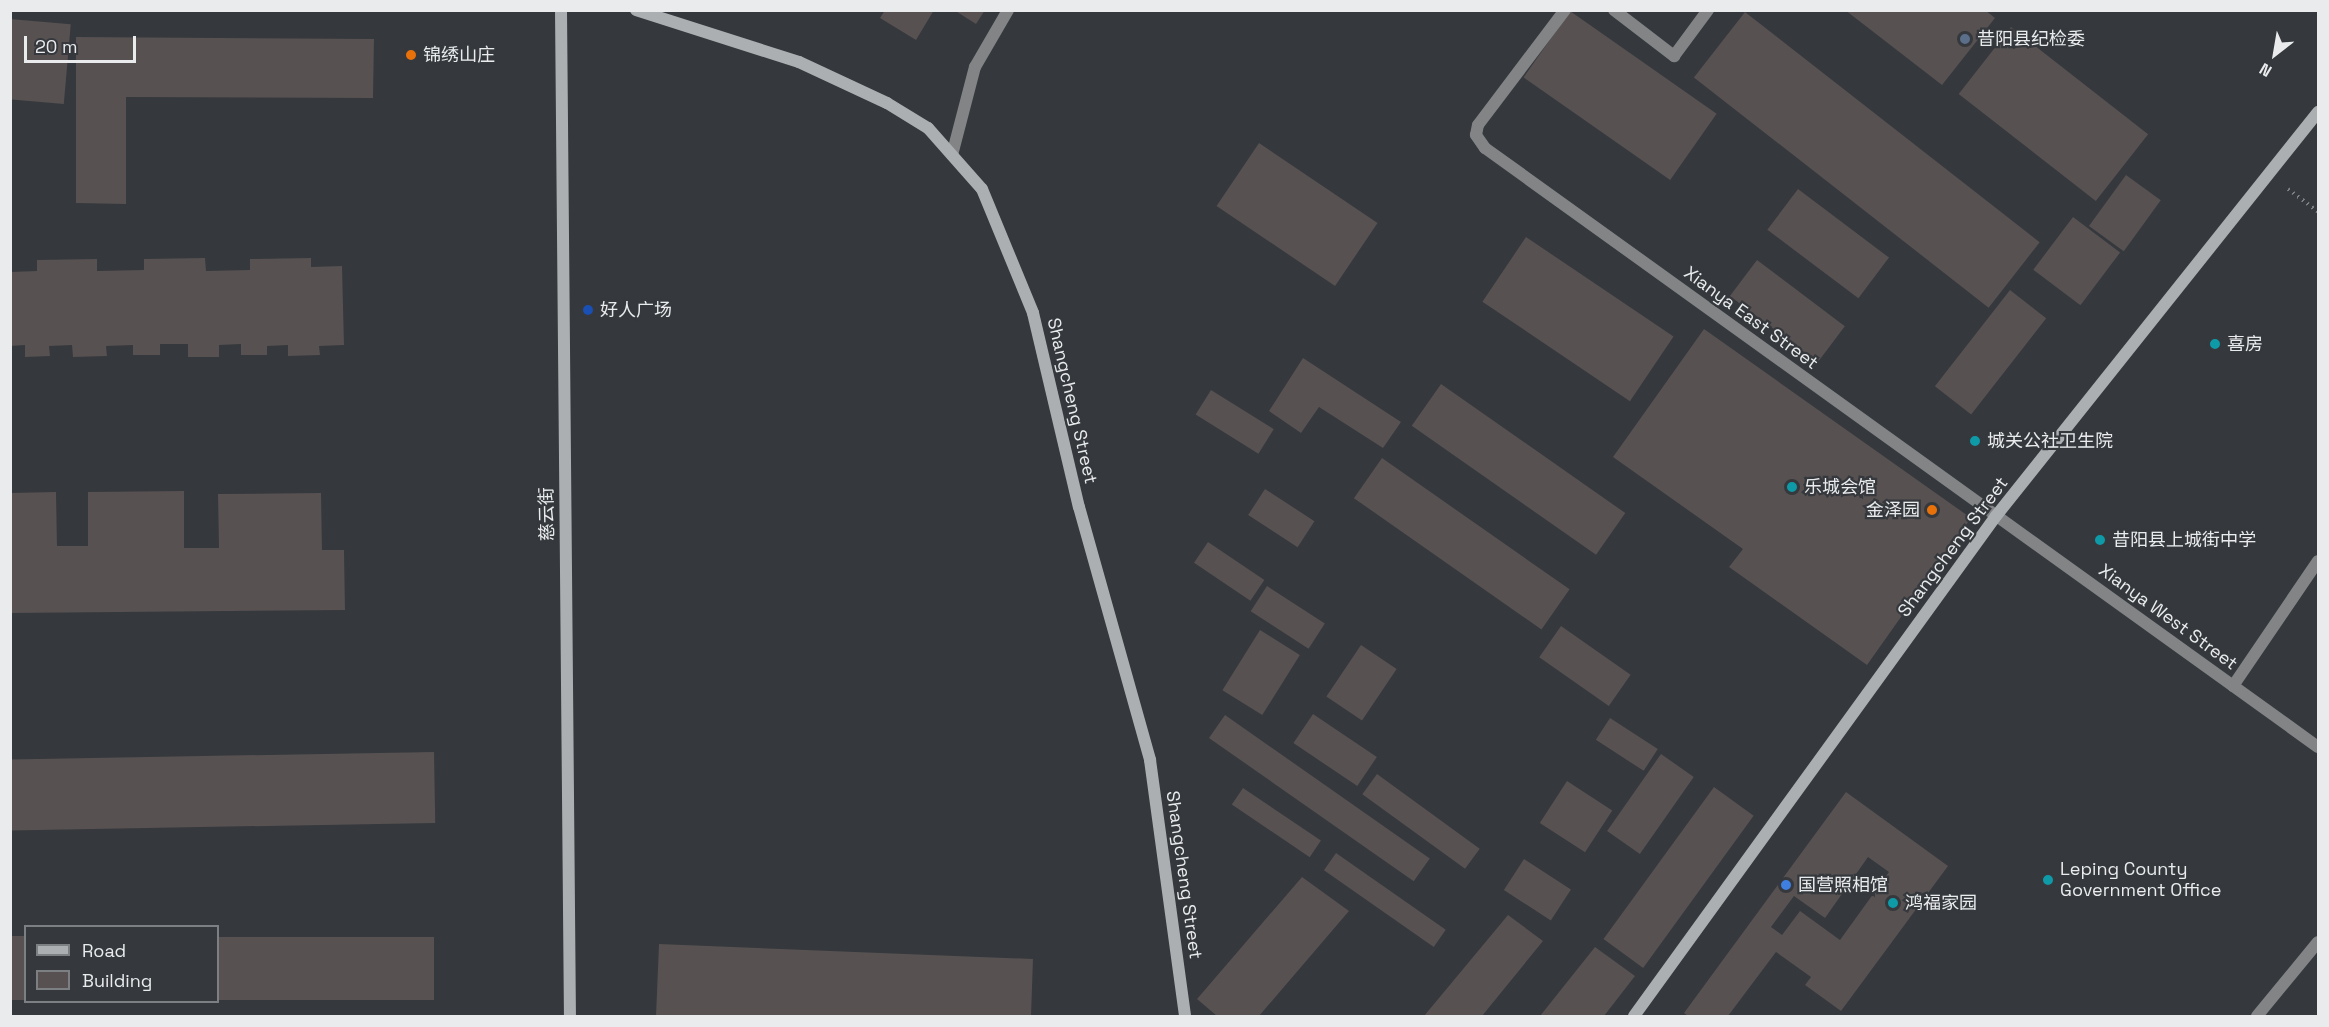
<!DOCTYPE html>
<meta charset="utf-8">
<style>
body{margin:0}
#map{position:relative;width:2329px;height:1027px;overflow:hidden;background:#35383c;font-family:"Space Grotesk","Noto Sans SC",sans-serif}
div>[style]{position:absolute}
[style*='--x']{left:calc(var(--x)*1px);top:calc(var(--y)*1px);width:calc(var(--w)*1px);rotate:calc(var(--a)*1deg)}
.building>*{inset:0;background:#575151;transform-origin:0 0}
.path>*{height:4px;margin-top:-2px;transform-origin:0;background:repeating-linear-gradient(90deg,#7e8084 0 1.5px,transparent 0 6px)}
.service>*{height:12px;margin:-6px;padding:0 6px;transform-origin:6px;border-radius:6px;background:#828486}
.minor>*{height:12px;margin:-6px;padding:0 6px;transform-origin:6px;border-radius:6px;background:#828486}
.secondary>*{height:12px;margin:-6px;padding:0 6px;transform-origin:6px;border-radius:6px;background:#acafb2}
.dots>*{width:16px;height:16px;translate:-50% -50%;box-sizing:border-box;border:3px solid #35383c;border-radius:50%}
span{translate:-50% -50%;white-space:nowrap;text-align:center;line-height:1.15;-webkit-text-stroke:4.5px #35383c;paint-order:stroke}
.poi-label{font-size:18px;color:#e9ebed}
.left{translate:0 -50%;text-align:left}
.right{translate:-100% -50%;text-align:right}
.street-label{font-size:18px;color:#e9ebed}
.frame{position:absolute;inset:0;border:12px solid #e9ebed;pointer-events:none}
.legend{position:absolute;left:24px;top:925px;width:195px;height:78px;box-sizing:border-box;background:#35383c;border:2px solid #7d8083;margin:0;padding:8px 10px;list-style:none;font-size:18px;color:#e9ebed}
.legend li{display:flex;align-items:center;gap:12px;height:30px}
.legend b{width:30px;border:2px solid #7d8083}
.north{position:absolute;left:2245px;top:24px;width:60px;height:60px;-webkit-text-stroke:4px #35383c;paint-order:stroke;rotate:211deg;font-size:16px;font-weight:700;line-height:24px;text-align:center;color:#e9ebed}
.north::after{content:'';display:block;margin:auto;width:21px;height:27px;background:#e9ebed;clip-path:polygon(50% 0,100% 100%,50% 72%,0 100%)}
.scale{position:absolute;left:24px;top:36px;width:112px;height:27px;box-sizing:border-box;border:3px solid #e9ebed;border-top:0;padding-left:8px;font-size:18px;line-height:21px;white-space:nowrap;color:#e9ebed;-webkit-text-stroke:4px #35383c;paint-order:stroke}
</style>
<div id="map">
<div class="building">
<i style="clip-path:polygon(885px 10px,934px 10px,916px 40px,880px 18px)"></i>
<i style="clip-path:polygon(954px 10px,985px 10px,976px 24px)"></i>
<i style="clip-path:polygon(1845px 10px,1985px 10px,1995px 18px,1942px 85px)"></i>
<i style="left:1570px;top:11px;width:179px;height:81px;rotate:35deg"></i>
<i style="left:1745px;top:12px;width:374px;height:83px;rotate:38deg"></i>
<i style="left:10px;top:19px;width:61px;height:80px;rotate:5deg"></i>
<i style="left:2011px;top:27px;width:174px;height:85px;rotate:38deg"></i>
<i style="clip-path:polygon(76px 37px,374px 39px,373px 98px,126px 97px,126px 204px,76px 203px)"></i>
<i style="left:1259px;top:143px;width:143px;height:76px;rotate:34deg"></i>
<i style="left:2126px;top:175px;width:43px;height:63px;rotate:36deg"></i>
<i style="left:1798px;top:189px;width:114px;height:51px;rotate:37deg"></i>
<i style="left:2073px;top:217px;width:59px;height:66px;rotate:37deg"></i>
<i style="left:1526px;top:237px;width:178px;height:78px;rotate:34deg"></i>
<i style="clip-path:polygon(205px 258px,206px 271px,250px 270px,250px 259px,311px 258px,311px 267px,342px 266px,344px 345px,319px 346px,320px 355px,288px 356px,288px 345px,267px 346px,267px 355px,241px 355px,241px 344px,219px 345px,219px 357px,188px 357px,188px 344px,160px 344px,160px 355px,133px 355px,133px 345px,106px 346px,107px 356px,73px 357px,72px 345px,49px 346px,50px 356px,25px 357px,25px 345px,10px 346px,10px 272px,37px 271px,37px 260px,97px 259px,97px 271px,144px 270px,144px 259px)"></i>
<i style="left:1757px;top:260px;width:110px;height:45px;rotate:37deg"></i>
<i style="left:2010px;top:290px;width:46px;height:122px;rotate:38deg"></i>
<i style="clip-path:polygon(1704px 329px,1971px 518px,1867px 665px,1729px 567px,1743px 549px,1613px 457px)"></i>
<i style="clip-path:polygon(1303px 358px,1401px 422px,1383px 448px,1319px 407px,1301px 433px,1269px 411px)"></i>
<i style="left:1441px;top:384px;width:225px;height:51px;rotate:35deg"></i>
<i style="left:1211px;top:390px;width:74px;height:29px;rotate:32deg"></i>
<i style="left:1382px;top:458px;width:229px;height:49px;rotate:35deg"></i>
<i style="left:1265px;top:489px;width:59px;height:31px;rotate:33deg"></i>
<i style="clip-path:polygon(184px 491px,184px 548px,219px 548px,218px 494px,321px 493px,322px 550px,344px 550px,345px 610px,10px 613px,10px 493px,56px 492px,57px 546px,88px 546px,88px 492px)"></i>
<i style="left:1208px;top:542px;width:68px;height:25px;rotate:34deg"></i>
<i style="left:1267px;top:586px;width:69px;height:30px;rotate:33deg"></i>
<i style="left:1561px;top:626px;width:85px;height:38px;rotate:35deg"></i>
<i style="left:1260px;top:630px;width:47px;height:71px;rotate:32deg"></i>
<i style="left:1361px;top:645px;width:43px;height:62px;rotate:34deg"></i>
<i style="left:1313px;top:714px;width:77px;height:35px;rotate:34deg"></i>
<i style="left:1225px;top:715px;width:250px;height:28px;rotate:35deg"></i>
<i style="left:1610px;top:718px;width:57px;height:26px;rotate:33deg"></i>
<i style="left:434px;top:752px;width:71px;height:424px;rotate:89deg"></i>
<i style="left:1661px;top:754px;width:40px;height:94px;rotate:35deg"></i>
<i style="left:1377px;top:774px;width:127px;height:25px;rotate:36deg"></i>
<i style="left:1567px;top:781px;width:54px;height:50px;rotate:33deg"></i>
<i style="left:1714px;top:787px;width:49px;height:188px;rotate:36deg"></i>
<i style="left:1243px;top:788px;width:94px;height:20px;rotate:34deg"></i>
<i style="clip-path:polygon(evenodd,1846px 792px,1948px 866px,1841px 1011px,1805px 985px,1811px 977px,1776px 952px,1728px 1016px,1688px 1016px,1684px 1013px,1846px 792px,1868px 857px,1889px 872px,1840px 940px,1800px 911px,1782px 935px,1771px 927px,1794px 896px,1825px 918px,1868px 857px)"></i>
<i style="left:1336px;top:853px;width:134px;height:21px;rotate:35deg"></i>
<i style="left:1524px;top:859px;width:56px;height:37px;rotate:33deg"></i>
<i style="clip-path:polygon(1302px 877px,1349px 911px,1259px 1016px,1217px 1016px,1197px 999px)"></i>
<i style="clip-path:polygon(1508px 915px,1543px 941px,1482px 1016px,1424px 1016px)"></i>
<i style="left:10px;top:936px;width:16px;height:64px"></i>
<i style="left:218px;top:937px;width:216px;height:63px"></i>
<i style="clip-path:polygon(659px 944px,1033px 959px,1031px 1016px,656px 1016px)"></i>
<i style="clip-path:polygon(1595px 947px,1635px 976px,1604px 1016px,1540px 1016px)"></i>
</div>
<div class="path">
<i style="--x:2288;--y:189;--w:38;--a:37"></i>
</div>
<div class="service">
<i style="--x:1614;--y:10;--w:76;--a:37.5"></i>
<i style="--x:1674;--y:56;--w:57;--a:-53.5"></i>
<i style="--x:1485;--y:148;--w:16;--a:-125"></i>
<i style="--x:1476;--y:135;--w:10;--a:-79"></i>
<i style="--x:1478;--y:125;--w:144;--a:-52.9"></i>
<i style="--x:2233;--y:686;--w:151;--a:-55.8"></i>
</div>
<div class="minor">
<i style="--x:1485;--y:148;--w:1026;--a:35.72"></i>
<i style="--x:952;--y:155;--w:91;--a:-75.4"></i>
<i style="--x:975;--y:67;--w:66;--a:-59.9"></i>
<i style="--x:2257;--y:1016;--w:96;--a:-50.5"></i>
</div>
<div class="secondary">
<i style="--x:561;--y:10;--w:1006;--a:89.49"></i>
<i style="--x:636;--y:10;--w:171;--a:17.7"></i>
<i style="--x:799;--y:62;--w:97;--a:25"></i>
<i style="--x:887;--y:103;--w:48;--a:31.4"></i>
<i style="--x:928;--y:128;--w:81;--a:48.5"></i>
<i style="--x:982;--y:189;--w:134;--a:67.6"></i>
<i style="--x:1033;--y:313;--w:199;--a:76.7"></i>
<i style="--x:1079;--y:507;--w:263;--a:74.3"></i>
<i style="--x:1150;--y:760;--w:258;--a:82.2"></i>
<i style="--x:1634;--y:1016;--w:617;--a:-54.1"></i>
<i style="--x:1996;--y:516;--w:517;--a:-51.44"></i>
</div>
<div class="dots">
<i style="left:1965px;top:39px;background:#5c6f8a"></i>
<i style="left:411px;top:55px;background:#e8710a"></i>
<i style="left:588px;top:310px;background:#1a4fb4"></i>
<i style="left:2215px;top:344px;background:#0f9aa8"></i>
<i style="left:1975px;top:441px;background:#0f9aa8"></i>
<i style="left:1792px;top:487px;background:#0f9aa8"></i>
<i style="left:1932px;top:510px;background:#e8710a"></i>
<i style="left:2100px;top:540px;background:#0f9aa8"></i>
<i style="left:2048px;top:880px;background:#0f9aa8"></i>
<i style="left:1786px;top:885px;background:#3f7fe0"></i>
<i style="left:1893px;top:903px;background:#0f9aa8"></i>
</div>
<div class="poi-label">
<span class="left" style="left:1977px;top:39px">昔阳县纪检委</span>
<span class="left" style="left:423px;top:55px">锦绣山庄</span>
<span class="left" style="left:600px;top:310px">好人广场</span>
<span class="left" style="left:2227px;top:344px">喜房</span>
<span class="left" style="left:1987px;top:441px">城关公社卫生院</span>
<span class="left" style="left:1804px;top:487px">乐城会馆</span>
<span class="right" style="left:1920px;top:510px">金泽园</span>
<span class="left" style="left:2112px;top:540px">昔阳县上城街中学</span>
<span class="left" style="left:2060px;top:880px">Leping County<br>Government Office</span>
<span class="left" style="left:1798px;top:885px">国营照相馆</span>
<span class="left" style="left:1905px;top:903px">鸿福家园</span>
</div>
<div class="street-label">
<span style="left:1751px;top:318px;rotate:36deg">Xianya East Street</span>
<span style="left:1072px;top:401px;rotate:77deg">Shangcheng Street</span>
<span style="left:547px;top:514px;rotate:-91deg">慈云街</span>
<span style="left:1953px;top:547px;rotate:-53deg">Shangcheng Street</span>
<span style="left:2168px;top:617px;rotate:36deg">Xianya West Street</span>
<span style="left:1184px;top:875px;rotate:82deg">Shangcheng Street</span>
</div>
<div class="frame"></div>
<ul class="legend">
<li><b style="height:8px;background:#acafb2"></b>Road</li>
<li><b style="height:16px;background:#575151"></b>Building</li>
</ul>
<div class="north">N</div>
<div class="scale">20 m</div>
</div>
